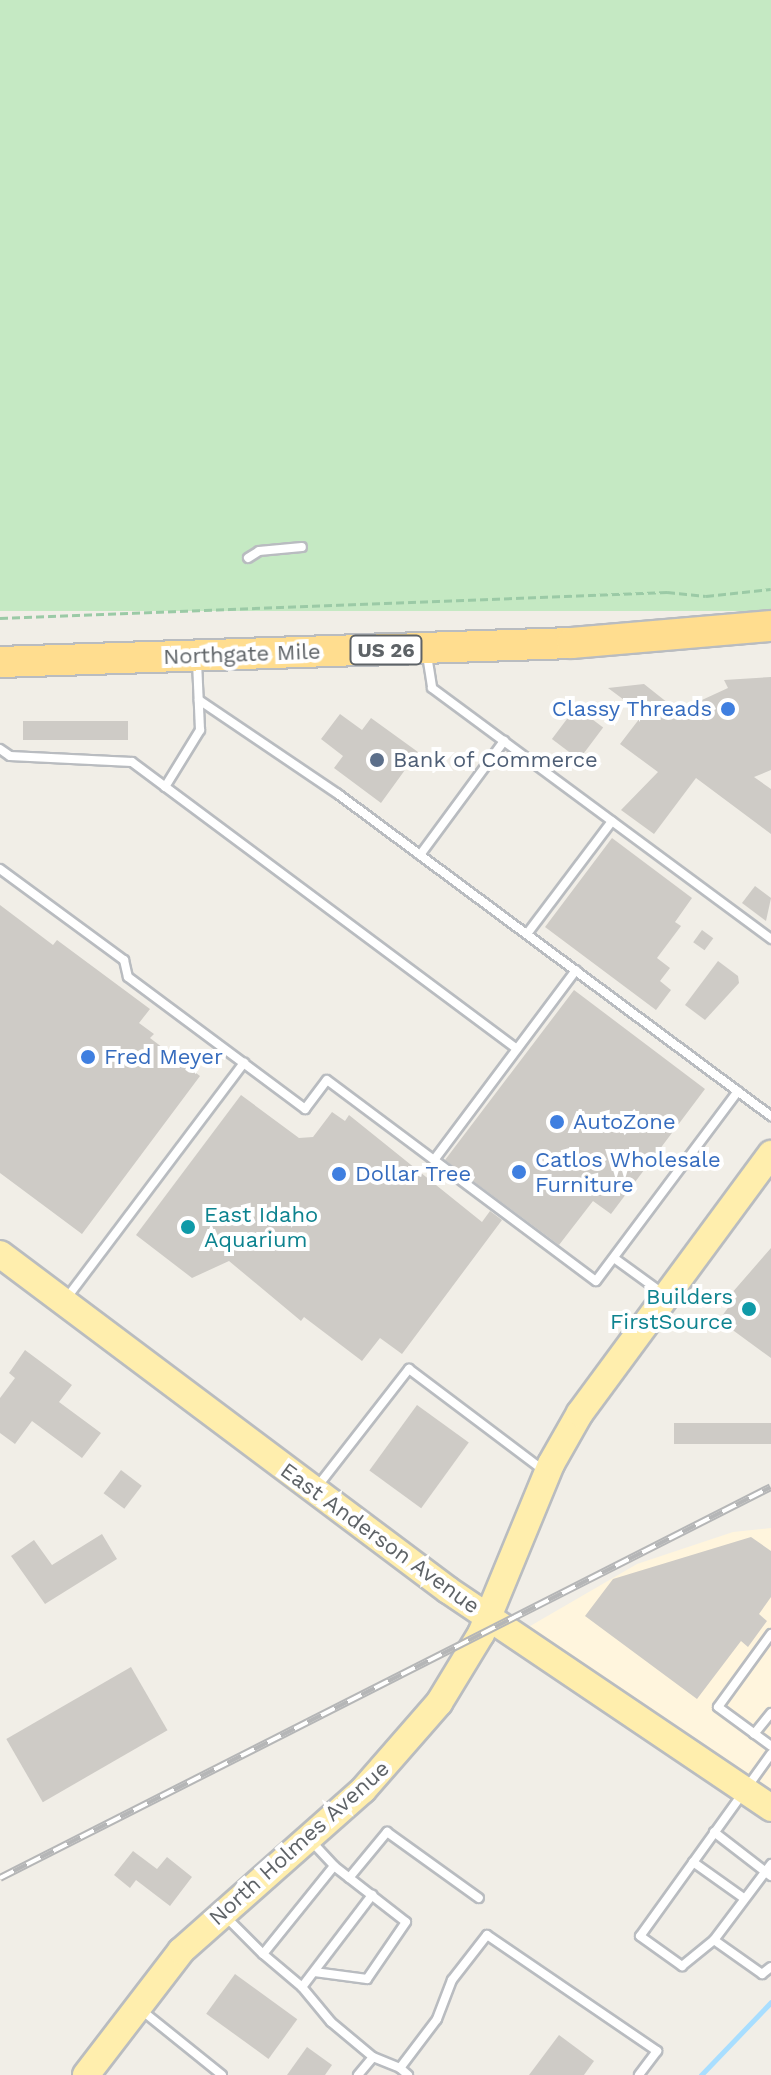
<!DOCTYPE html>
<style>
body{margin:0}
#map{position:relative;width:771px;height:2075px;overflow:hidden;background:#f1eee7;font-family:"Work Sans",sans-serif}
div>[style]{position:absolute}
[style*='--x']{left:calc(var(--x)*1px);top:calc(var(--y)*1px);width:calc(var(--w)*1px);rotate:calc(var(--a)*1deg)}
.commercial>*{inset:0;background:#fff5dd}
.green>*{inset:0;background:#c5e9c3;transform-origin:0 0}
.stream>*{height:5px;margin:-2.5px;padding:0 2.5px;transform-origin:2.5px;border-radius:2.5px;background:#a8deff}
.building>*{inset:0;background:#cecbc6;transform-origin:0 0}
.path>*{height:3px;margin-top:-1.5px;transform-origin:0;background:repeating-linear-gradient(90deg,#9bcaa6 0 8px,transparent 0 12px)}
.roads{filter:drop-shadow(2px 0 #b9bcc0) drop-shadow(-2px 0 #b9bcc0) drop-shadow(0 2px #b9bcc0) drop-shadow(0 -2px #b9bcc0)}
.lane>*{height:8px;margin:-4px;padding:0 4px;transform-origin:4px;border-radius:4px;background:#fff}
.primary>*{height:26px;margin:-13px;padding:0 13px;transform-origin:13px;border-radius:13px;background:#ffeead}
.highway>*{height:30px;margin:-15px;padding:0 15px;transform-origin:15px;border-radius:15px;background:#ffdd8f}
.rail>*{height:8px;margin-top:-4px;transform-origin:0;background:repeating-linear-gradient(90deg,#fff 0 15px,#b5b6b7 0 30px);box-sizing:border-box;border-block:2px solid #b5b6b7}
.dots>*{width:22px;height:22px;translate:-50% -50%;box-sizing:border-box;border:4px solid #fff;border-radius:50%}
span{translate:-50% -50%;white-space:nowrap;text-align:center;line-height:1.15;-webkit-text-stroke:8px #fff;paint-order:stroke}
.shield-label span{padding:2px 6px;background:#fff;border:2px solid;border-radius:6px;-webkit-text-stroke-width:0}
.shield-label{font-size:20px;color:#5e6367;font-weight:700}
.street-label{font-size:22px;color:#5e6367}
.shop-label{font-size:22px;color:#366cbe}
.right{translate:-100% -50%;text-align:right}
.left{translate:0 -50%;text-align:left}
.service-label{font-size:22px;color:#4e5e75}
.culture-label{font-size:22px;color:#0d838f}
</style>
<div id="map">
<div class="commercial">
<i style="clip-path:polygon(771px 1528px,771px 1808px,513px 1636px,637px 1564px,733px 1532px)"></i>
</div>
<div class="green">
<i style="left:0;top:0;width:771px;height:611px"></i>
</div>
<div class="stream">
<i style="--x:701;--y:2075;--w:101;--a:-46.2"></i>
</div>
<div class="building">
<i style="clip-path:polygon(771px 677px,771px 770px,754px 777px,771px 789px,771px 834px,696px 778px,654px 834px,621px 810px,658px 772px,620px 744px,643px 714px,608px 688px,644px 684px,678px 711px,728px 688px,724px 680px)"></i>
<i style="left:576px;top:707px;width:34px;height:40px;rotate:37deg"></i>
<i style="clip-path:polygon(340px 714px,362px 730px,371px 718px,418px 752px,381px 803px,334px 768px,343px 756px,321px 739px)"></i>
<i style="left:128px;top:721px;width:19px;height:105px;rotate:90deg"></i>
<i style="clip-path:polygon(612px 838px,692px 898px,675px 922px,681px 926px,657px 958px,670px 968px,660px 981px,671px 990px,656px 1010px,545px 927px)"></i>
<i style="clip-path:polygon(755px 886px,771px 898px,766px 921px,742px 903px)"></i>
<i style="clip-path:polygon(0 905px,53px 945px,57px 940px,150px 1009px,139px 1023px,154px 1034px,150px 1038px,200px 1076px,82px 1234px,0 1173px)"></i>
<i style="left:702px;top:930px;width:14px;height:15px;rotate:36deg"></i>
<i style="clip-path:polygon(718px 961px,738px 976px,739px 983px,705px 1020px,685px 1005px)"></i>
<i style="clip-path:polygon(574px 990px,705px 1089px,611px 1214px,593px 1201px,559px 1245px,445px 1160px)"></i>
<i style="clip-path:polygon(241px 1095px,299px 1138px,313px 1137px,332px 1112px,345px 1121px,349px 1115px,482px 1222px,490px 1211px,502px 1220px,402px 1354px,380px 1338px,362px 1361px,304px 1317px,301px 1321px,229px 1261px,192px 1278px,136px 1235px)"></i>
<i style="clip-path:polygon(771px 1248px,771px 1358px,719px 1320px,736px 1297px,731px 1294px)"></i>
<i style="clip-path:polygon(25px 1350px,72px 1385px,59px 1402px,101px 1433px,82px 1458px,32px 1421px,15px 1444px,0 1433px,0 1398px,15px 1378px,9px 1373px)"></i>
<i style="left:417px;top:1405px;width:64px;height:81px;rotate:36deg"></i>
<i style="left:771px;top:1423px;width:21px;height:97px;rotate:90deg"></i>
<i style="left:121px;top:1470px;width:26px;height:29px;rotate:37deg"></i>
<i style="clip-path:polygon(102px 1534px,117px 1559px,45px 1604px,11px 1556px,34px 1540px,52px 1565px)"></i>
<i style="clip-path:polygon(751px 1537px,771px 1551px,771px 1597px,759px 1614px,767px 1621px,748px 1647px,741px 1641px,697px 1699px,585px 1616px,613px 1579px)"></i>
<i style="left:131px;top:1667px;width:73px;height:144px;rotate:60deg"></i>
<i style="clip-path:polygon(133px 1851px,157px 1869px,167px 1857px,192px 1877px,170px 1906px,136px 1880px,130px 1888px,114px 1875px)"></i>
<i style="left:235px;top:1974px;width:77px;height:49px;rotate:36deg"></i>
<i style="clip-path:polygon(559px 2035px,594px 2061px,584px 2075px,529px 2075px)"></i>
<i style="clip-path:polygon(307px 2047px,332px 2065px,325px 2075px,287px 2075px)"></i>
</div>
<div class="path">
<i style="--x:0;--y:618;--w:668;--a:-2.23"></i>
<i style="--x:667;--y:592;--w:39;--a:6"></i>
<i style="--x:706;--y:596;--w:65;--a:-6.1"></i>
</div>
<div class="roads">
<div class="lane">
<i style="--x:248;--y:558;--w:13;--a:-32"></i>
<i style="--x:259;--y:551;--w:43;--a:-5.3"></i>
<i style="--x:427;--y:655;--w:33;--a:81"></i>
<i style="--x:432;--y:688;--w:422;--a:36.5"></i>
<i style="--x:199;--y:700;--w:168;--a:34.1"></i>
<i style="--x:338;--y:794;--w:540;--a:36.64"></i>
<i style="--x:0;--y:749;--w:12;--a:35"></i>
<i style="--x:10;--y:756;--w:122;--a:2.8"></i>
<i style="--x:132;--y:762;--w:480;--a:36.7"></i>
<i style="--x:165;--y:787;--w:67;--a:-58.4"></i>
<i style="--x:200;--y:730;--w:68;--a:-92.5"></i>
<i style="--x:420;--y:855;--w:142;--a:-53.6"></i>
<i style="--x:0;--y:869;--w:154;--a:36.3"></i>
<i style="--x:124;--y:960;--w:17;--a:77"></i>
<i style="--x:128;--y:977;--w:221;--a:36.7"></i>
<i style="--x:305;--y:1109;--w:36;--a:-53"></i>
<i style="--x:327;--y:1080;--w:134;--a:36.8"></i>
<i style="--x:434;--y:1160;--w:237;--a:-53.2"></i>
<i style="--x:527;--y:934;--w:141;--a:-53"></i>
<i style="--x:434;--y:1160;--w:202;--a:36.8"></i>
<i style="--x:596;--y:1281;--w:237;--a:-53.2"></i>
<i style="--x:614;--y:1258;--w:63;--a:36"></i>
<i style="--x:66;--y:1299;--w:296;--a:-53"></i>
<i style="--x:317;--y:1487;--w:150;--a:-52.1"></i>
<i style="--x:409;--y:1369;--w:168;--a:37"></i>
<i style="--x:771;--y:1634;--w:90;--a:126"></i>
<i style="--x:718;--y:1707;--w:66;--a:36.3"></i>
<i style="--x:754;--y:1734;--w:27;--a:-51"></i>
<i style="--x:771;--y:1754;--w:224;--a:125.7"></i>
<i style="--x:640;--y:1936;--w:52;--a:35.5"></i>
<i style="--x:682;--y:1966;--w:41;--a:-39.1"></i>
<i style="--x:714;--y:1940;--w:59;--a:35.3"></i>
<i style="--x:762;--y:1974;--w:11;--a:-38"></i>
<i style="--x:714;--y:1832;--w:72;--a:37.7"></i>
<i style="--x:312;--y:1842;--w:33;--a:47"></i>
<i style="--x:334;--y:1866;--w:91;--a:37.9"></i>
<i style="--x:406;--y:1922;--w:69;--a:124.4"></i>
<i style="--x:367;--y:1979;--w:53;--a:-172.5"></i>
<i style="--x:693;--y:1862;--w:60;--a:35.5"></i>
<i style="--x:334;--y:1866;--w:113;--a:128.9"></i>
<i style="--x:263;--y:1954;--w:51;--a:40.2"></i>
<i style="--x:302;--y:1987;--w:116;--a:-52.7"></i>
<i style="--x:349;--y:1878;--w:60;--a:-50.4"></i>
<i style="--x:387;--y:1832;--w:113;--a:35.7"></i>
<i style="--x:227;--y:1918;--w:51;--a:45"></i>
<i style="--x:714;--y:1940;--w:95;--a:-53.1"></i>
<i style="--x:302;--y:1987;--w:45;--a:50.4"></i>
<i style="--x:331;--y:2022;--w:55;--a:39.8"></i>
<i style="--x:140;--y:2009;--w:105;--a:38.8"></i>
<i style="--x:358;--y:2075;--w:23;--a:-50"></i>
<i style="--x:373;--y:2057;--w:29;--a:22"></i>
<i style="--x:408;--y:2075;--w:11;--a:-139"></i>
<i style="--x:400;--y:2068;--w:61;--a:-52.9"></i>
<i style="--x:437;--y:2019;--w:42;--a:-69"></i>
<i style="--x:452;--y:1980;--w:57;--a:-52.1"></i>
<i style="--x:487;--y:1935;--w:206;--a:34.3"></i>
<i style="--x:657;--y:2051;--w:30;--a:127"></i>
</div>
<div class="primary">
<i style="--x:0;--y:1254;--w:560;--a:36.87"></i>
<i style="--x:448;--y:1590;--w:390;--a:34"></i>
<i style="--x:86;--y:2075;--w:156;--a:-52.5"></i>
<i style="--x:181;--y:1951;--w:243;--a:-41.5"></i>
<i style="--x:363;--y:1790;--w:116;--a:-48.9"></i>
<i style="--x:439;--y:1703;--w:81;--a:-58.7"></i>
<i style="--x:481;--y:1634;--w:184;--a:-67.6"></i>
<i style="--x:551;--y:1464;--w:59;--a:-60.4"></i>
<i style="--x:580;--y:1413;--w:322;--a:-53.6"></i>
</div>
<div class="highway">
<i style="--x:0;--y:662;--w:572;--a:-1.9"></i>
<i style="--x:572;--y:643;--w:200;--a:-4.9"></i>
</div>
</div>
<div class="rail">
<i style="--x:0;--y:1878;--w:864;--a:-26.89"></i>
</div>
<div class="dots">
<i style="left:728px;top:709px;background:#3f7fe0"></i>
<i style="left:377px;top:760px;background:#5c6f8a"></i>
<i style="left:88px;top:1057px;background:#3f7fe0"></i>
<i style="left:557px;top:1122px;background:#3f7fe0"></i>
<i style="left:519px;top:1172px;background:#3f7fe0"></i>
<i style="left:339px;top:1174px;background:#3f7fe0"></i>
<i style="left:188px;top:1227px;background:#0f9aa8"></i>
<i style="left:749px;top:1309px;background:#0f9aa8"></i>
</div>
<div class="shield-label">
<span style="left:386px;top:650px">US 26</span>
</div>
<div class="street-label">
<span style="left:242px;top:654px;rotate:-2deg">Northgate Mile</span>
<span style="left:380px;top:1538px;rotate:36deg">East Anderson Avenue</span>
<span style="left:299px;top:1843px;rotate:-42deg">North Holmes Avenue</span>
</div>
<div class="shop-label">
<span class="right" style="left:712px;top:709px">Classy Threads</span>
<span class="left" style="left:104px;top:1057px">Fred Meyer</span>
<span class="left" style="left:573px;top:1122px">AutoZone</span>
<span class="left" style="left:535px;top:1172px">Catlos Wholesale<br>Furniture</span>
<span class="left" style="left:355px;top:1174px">Dollar Tree</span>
</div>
<div class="service-label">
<span class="left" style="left:393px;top:760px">Bank of Commerce</span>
</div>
<div class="culture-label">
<span class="left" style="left:204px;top:1227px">East Idaho<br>Aquarium</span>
<span class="right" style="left:733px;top:1309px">Builders<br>FirstSource</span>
</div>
</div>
